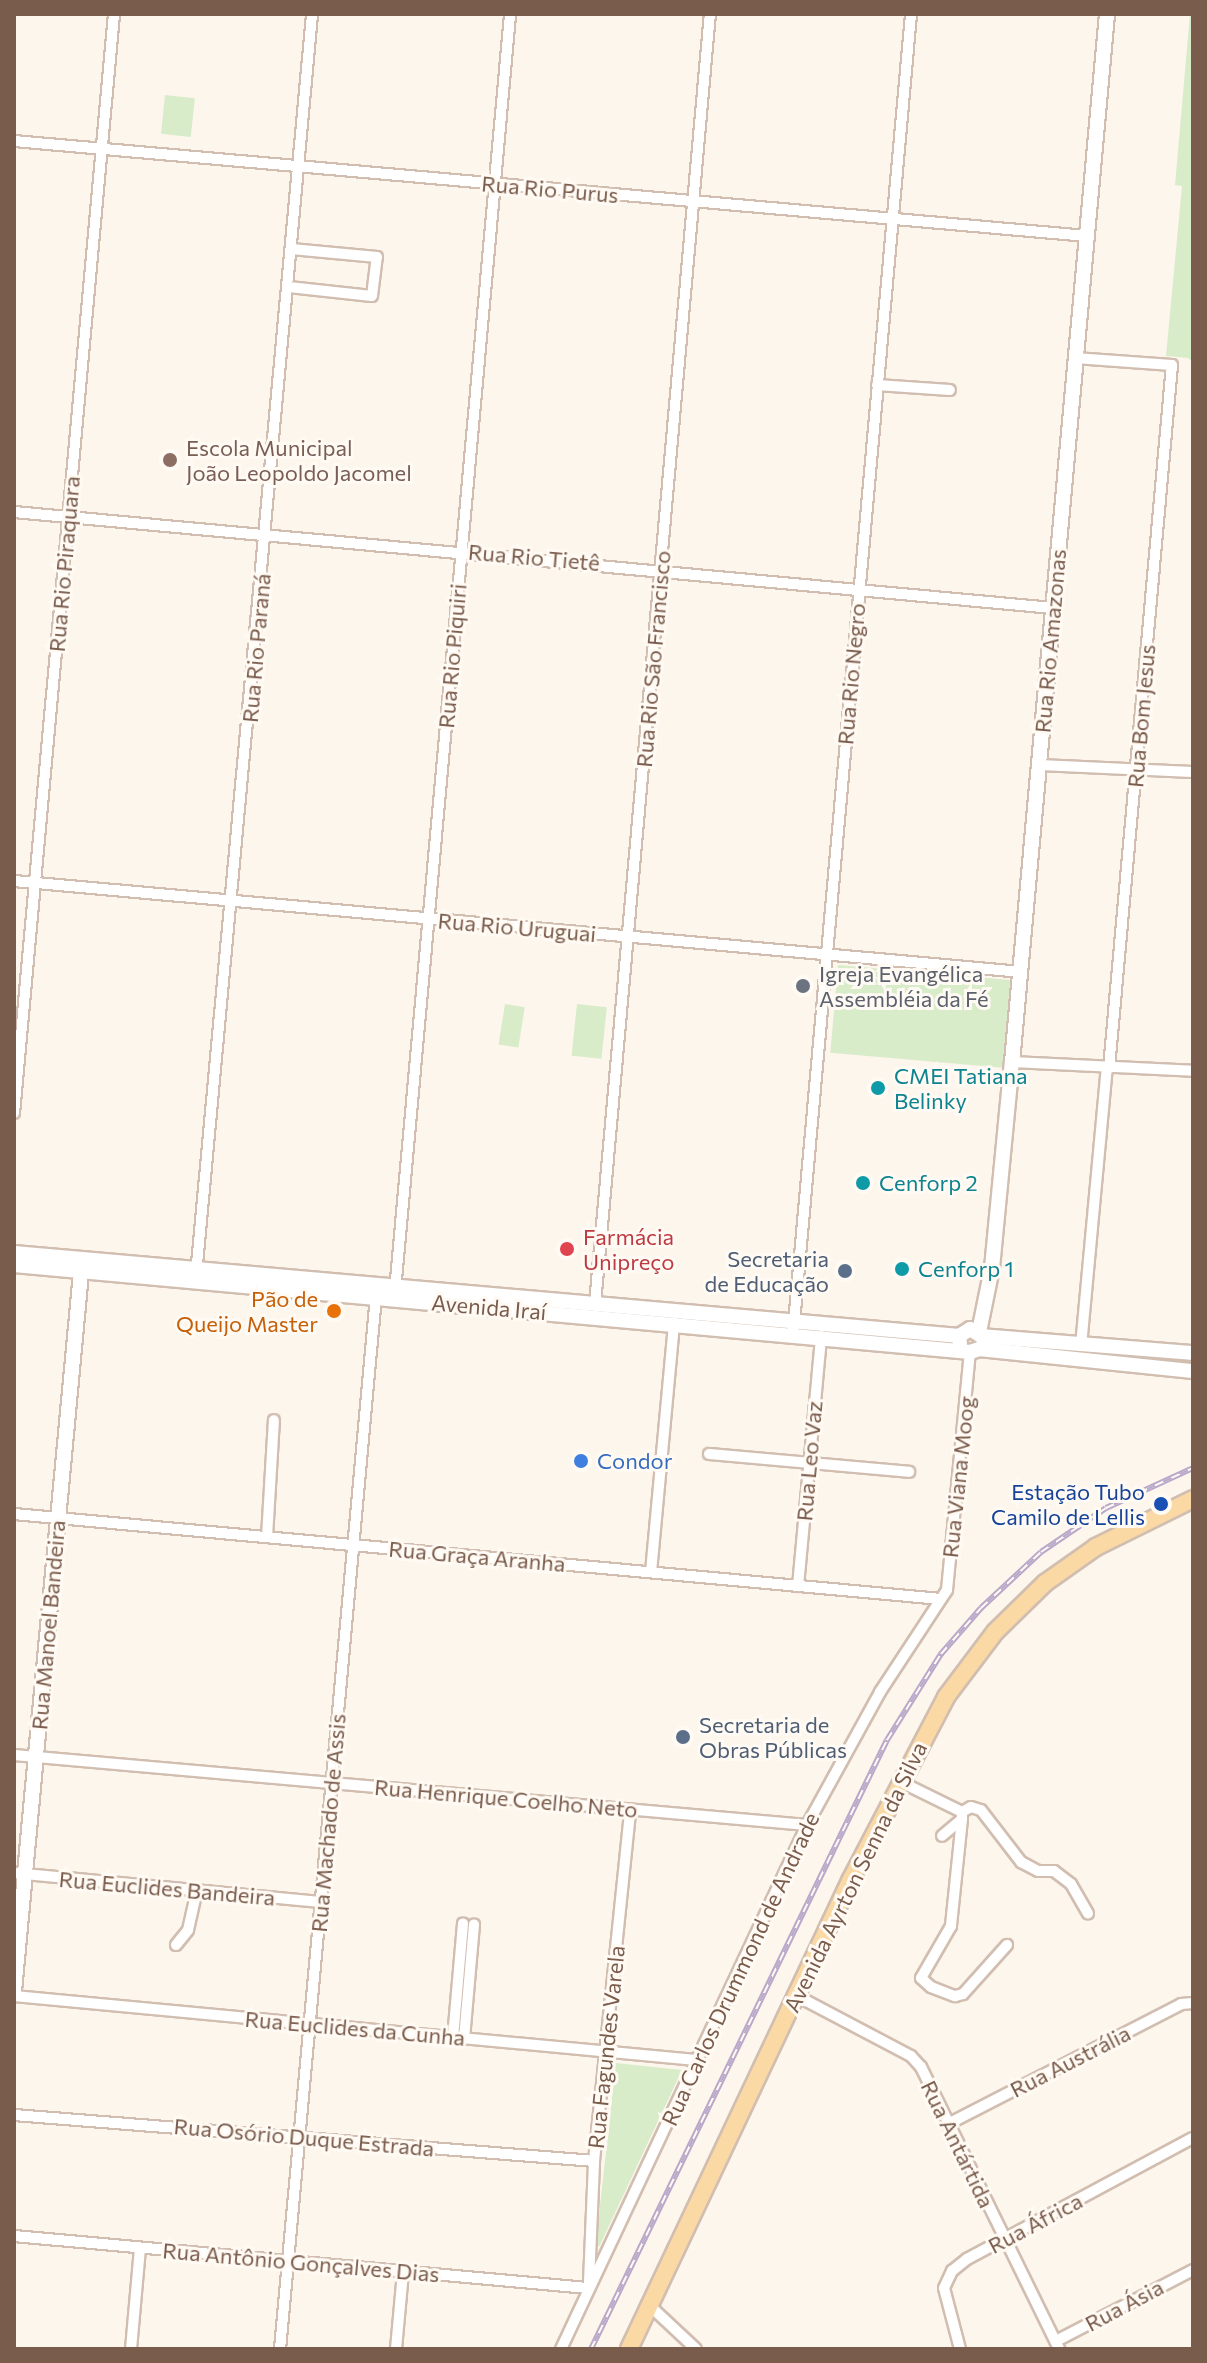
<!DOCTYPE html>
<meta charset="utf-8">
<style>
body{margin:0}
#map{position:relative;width:1207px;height:2363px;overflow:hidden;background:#fdf6ec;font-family:Commissioner,sans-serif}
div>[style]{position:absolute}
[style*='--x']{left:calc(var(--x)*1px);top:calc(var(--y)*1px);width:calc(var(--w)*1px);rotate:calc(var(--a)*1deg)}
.green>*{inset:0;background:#d8ecc9;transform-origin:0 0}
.roads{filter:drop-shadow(2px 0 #d1beb0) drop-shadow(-2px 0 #d1beb0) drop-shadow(0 2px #d1beb0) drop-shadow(0 -2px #d1beb0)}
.minor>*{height:10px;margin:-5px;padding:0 5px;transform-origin:5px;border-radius:5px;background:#fff}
.tertiary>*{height:14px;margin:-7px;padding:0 7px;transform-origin:7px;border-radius:7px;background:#fff}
.secondary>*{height:14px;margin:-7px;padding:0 7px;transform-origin:7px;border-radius:7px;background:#fff}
.primary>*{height:16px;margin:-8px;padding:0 8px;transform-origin:8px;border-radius:8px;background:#fbd9a5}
.rail>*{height:6px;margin-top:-3px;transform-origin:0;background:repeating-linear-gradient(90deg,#fffaf3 0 9px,#b9a8c9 0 18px);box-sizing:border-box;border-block:2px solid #b9a8c9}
.dots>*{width:22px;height:22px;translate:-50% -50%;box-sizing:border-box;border:4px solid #fffaf3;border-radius:50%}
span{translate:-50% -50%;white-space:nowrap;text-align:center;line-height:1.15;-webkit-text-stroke:6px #fffaf3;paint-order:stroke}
.street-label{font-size:22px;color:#7a5c4d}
.education-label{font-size:22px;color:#785e54}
.left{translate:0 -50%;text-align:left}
.worship-label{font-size:22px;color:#5b616d}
.culture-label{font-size:22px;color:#0d838f}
.health-label{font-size:22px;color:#be3a42}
.service-label{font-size:22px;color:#4e5e75}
.right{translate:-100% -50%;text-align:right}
.food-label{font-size:22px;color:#c56008}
.shop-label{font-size:22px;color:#366cbe}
.transit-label{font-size:22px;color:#164399}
.frame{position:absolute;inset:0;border:16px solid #7a5c4d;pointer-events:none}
</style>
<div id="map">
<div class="green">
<i style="clip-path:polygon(1190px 14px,1193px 14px,1193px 362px,1188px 358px,1166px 356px,1182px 186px,1175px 185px)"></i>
<i style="left:165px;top:95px;width:30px;height:39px;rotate:6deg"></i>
<i style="left:838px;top:965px;width:173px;height:88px;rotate:5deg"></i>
<i style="left:505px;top:1004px;width:20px;height:41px;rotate:9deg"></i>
<i style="left:577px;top:1004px;width:30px;height:52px;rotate:6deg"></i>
<i style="clip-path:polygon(616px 2063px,682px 2070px,599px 2247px,596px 2241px)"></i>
</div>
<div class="roads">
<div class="minor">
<i style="--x:14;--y:141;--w:1077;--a:5.06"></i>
<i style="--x:289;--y:287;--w:83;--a:6.2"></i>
<i style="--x:372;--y:296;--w:39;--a:-83"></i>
<i style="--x:377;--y:257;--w:86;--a:-174.7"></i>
<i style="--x:1075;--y:358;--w:97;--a:4.1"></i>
<i style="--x:1172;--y:365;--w:706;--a:95.12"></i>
<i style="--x:877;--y:385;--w:73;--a:3.9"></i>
<i style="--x:14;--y:512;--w:1043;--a:5.28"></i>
<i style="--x:1039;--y:765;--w:154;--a:2.6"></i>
<i style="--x:14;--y:881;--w:1011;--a:5.16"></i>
<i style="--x:1012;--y:1062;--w:181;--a:2.8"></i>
<i style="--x:14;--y:1113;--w:1104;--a:-84.8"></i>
<i style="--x:196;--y:1275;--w:1266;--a:-84.74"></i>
<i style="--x:395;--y:1291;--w:1282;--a:-84.85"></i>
<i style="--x:595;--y:1304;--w:1295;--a:-84.91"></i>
<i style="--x:793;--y:1334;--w:1325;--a:-84.89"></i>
<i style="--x:1081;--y:1346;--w:279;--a:-84.7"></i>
<i style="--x:709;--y:1454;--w:201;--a:5.1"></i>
<i style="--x:14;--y:1514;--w:930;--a:5.24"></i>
<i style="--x:267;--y:1537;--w:117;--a:-86.6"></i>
<i style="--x:651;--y:1572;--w:250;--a:-84.7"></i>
<i style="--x:798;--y:1586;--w:251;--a:-84.7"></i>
<i style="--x:14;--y:1755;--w:796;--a:5.04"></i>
<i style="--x:901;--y:1782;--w:68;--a:26.2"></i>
<i style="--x:962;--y:1812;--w:7;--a:90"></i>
<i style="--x:962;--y:1819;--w:26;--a:140"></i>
<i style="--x:962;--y:1812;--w:10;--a:-29"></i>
<i style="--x:971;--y:1807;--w:10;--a:17"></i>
<i style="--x:981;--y:1810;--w:66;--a:52.4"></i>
<i style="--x:1021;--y:1862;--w:19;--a:28"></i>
<i style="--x:1038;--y:1871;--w:16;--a:0"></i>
<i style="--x:1054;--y:1871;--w:21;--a:37"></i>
<i style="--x:1071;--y:1884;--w:34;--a:60"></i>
<i style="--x:962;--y:1819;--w:108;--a:95.9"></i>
<i style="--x:951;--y:1926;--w:60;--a:120"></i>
<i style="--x:921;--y:1978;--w:13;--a:42"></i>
<i style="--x:931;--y:1987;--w:26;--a:21"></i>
<i style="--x:955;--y:1996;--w:8;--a:-14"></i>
<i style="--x:963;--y:1994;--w:66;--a:-48.1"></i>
<i style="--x:14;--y:1873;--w:308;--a:5.4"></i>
<i style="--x:176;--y:1945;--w:19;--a:-51"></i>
<i style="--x:188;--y:1930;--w:41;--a:-77.3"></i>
<i style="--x:14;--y:1996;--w:685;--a:5.36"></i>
<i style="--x:797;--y:1996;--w:129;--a:27.8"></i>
<i style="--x:911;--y:2056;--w:15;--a:48"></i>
<i style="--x:921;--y:2067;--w:314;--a:63.9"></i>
<i style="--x:453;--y:2038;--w:115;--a:-85"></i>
<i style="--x:464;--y:2039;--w:115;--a:-85"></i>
<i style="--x:14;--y:2115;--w:582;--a:4.53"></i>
<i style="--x:948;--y:2124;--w:262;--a:-27.2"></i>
<i style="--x:1181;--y:2004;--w:12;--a:-5"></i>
<i style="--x:14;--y:2236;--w:576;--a:5.18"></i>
<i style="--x:589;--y:2282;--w:121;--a:-87.6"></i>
<i style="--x:594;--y:2161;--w:353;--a:-84.1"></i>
<i style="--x:649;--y:2305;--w:64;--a:43.1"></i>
<i style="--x:1056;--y:2341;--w:154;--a:-27.4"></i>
<i style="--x:131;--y:2349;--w:101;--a:-84.9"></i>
<i style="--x:280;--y:2349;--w:1056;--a:-84.79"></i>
<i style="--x:396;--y:2349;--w:77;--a:-84.8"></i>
<i style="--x:561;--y:2349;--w:579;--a:-64.85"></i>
<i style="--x:807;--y:1825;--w:152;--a:-61.2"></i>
<i style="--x:880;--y:1692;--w:122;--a:-56.7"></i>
<i style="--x:947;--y:1590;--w:239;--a:-84.5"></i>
<i style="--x:960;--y:2349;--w:63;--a:-104.7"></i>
<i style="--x:944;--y:2288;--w:19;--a:-65"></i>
<i style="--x:952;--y:2271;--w:19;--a:-39"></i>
<i style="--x:967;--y:2259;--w:256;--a:-28.2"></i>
</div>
<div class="tertiary">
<i style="--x:14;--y:1991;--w:732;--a:-84.67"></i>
</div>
<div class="secondary">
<i style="--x:14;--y:1253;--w:949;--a:5.02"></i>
<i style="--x:14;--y:1265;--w:960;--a:5.2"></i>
<i style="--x:970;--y:1352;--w:9;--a:-18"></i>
<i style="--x:979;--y:1349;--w:215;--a:5.9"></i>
<i style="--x:979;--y:1332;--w:65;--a:-78.5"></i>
<i style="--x:992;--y:1268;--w:207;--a:-84.5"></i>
<i style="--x:1012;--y:1062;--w:1052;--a:-84.82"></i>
<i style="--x:960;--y:1344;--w:8;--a:-97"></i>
<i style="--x:959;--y:1336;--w:13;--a:-32"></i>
<i style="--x:970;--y:1329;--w:13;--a:32"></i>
<i style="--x:981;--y:1336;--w:213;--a:4.6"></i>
</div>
<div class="primary">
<i style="--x:629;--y:2349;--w:518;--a:-64.72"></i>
<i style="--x:850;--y:1881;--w:208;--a:-62.4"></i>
<i style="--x:946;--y:1697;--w:81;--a:-53"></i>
<i style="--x:995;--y:1632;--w:70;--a:-44.4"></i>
<i style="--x:1045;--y:1583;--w:62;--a:-35.2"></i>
<i style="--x:1096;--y:1547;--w:108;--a:-26.3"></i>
</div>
</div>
<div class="rail">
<i style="--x:591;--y:2349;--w:677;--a:-64.08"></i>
<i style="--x:887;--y:1740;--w:102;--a:-57.9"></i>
<i style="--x:941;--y:1654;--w:61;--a:-49"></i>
<i style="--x:981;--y:1608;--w:82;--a:-43"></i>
<i style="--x:1041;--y:1552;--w:78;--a:-34.1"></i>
<i style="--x:1106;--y:1508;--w:96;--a:-24.7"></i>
</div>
<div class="dots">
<i style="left:170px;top:460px;background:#8d6e63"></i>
<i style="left:803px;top:986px;background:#6b7280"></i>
<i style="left:878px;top:1088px;background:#0f9aa8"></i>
<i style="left:863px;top:1183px;background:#0f9aa8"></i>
<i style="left:567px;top:1249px;background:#e0444e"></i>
<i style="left:902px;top:1269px;background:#0f9aa8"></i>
<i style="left:845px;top:1271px;background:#5c6f8a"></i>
<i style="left:334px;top:1311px;background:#e8710a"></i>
<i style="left:581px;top:1461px;background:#3f7fe0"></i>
<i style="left:1161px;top:1504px;background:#1a4fb4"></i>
<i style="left:683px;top:1737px;background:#5c6f8a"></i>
</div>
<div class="street-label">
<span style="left:550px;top:189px;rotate:5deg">Rua Rio Purus</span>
<span style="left:534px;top:557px;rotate:5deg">Rua Rio Tietê</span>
<span style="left:64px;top:564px;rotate:-85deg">Rua Rio Piraquara</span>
<span style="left:1050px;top:641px;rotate:-85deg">Rua Rio Amazonas</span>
<span style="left:256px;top:648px;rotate:-85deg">Rua Rio Paraná</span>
<span style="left:452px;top:656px;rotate:-85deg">Rua Rio Piquiri</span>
<span style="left:653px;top:659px;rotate:-85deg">Rua Rio São Francisco</span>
<span style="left:851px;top:674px;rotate:-85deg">Rua Rio Negro</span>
<span style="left:1141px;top:716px;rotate:-85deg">Rua Bom Jesus</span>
<span style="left:517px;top:927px;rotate:5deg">Rua Rio Uruguai</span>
<span style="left:489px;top:1307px;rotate:5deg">Avenida Iraí</span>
<span style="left:809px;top:1461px;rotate:-85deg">Rua Leo Vaz</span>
<span style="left:958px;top:1477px;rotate:-84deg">Rua Viana Moog</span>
<span style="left:477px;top:1556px;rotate:5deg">Rua Graça Aranha</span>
<span style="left:48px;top:1625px;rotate:-85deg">Rua Manoel Bandeira</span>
<span style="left:506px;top:1798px;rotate:5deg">Rua Henrique Coelho Neto</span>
<span style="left:328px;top:1823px;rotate:-85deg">Rua Machado de Assis</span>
<span style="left:855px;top:1877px;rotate:-64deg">Avenida Ayrton Senna da Silva</span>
<span style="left:167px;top:1888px;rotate:5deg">Rua Euclides Bandeira</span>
<span style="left:740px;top:1969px;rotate:-65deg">Rua Carlos Drummond de Andrade</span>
<span style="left:355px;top:2028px;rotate:5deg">Rua Euclides da Cunha</span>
<span style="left:606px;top:2047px;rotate:-84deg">Rua Fagundes Varela</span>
<span style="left:1070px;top:2061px;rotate:-27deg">Rua Austrália</span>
<span style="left:304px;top:2137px;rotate:5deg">Rua Osório Duque Estrada</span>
<span style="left:958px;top:2144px;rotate:64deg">Rua Antártida</span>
<span style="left:1035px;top:2223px;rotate:-28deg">Rua África</span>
<span style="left:301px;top:2262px;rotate:5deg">Rua Antônio Gonçalves Dias</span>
<span style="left:1124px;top:2305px;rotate:-28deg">Rua Ásia</span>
</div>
<div class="education-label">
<span class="left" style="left:186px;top:460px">Escola Municipal<br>João Leopoldo Jacomel</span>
</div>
<div class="worship-label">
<span class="left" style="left:819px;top:986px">Igreja Evangélica<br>Assembléia da Fé</span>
</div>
<div class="culture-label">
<span class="left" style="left:894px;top:1088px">CMEI Tatiana<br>Belinky</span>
<span class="left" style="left:879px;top:1183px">Cenforp 2</span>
<span class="left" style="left:918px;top:1269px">Cenforp 1</span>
</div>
<div class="health-label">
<span class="left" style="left:583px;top:1249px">Farmácia<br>Unipreço</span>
</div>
<div class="service-label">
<span class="right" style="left:829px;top:1271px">Secretaria<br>de Educação</span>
<span class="left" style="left:699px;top:1737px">Secretaria de<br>Obras Públicas</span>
</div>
<div class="food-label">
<span class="right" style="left:318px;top:1311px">Pão de<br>Queijo Master</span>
</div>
<div class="shop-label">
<span class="left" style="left:597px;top:1461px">Condor</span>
</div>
<div class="transit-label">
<span class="right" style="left:1145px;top:1504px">Estação Tubo<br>Camilo de Lellis</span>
</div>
<div class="frame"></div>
</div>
